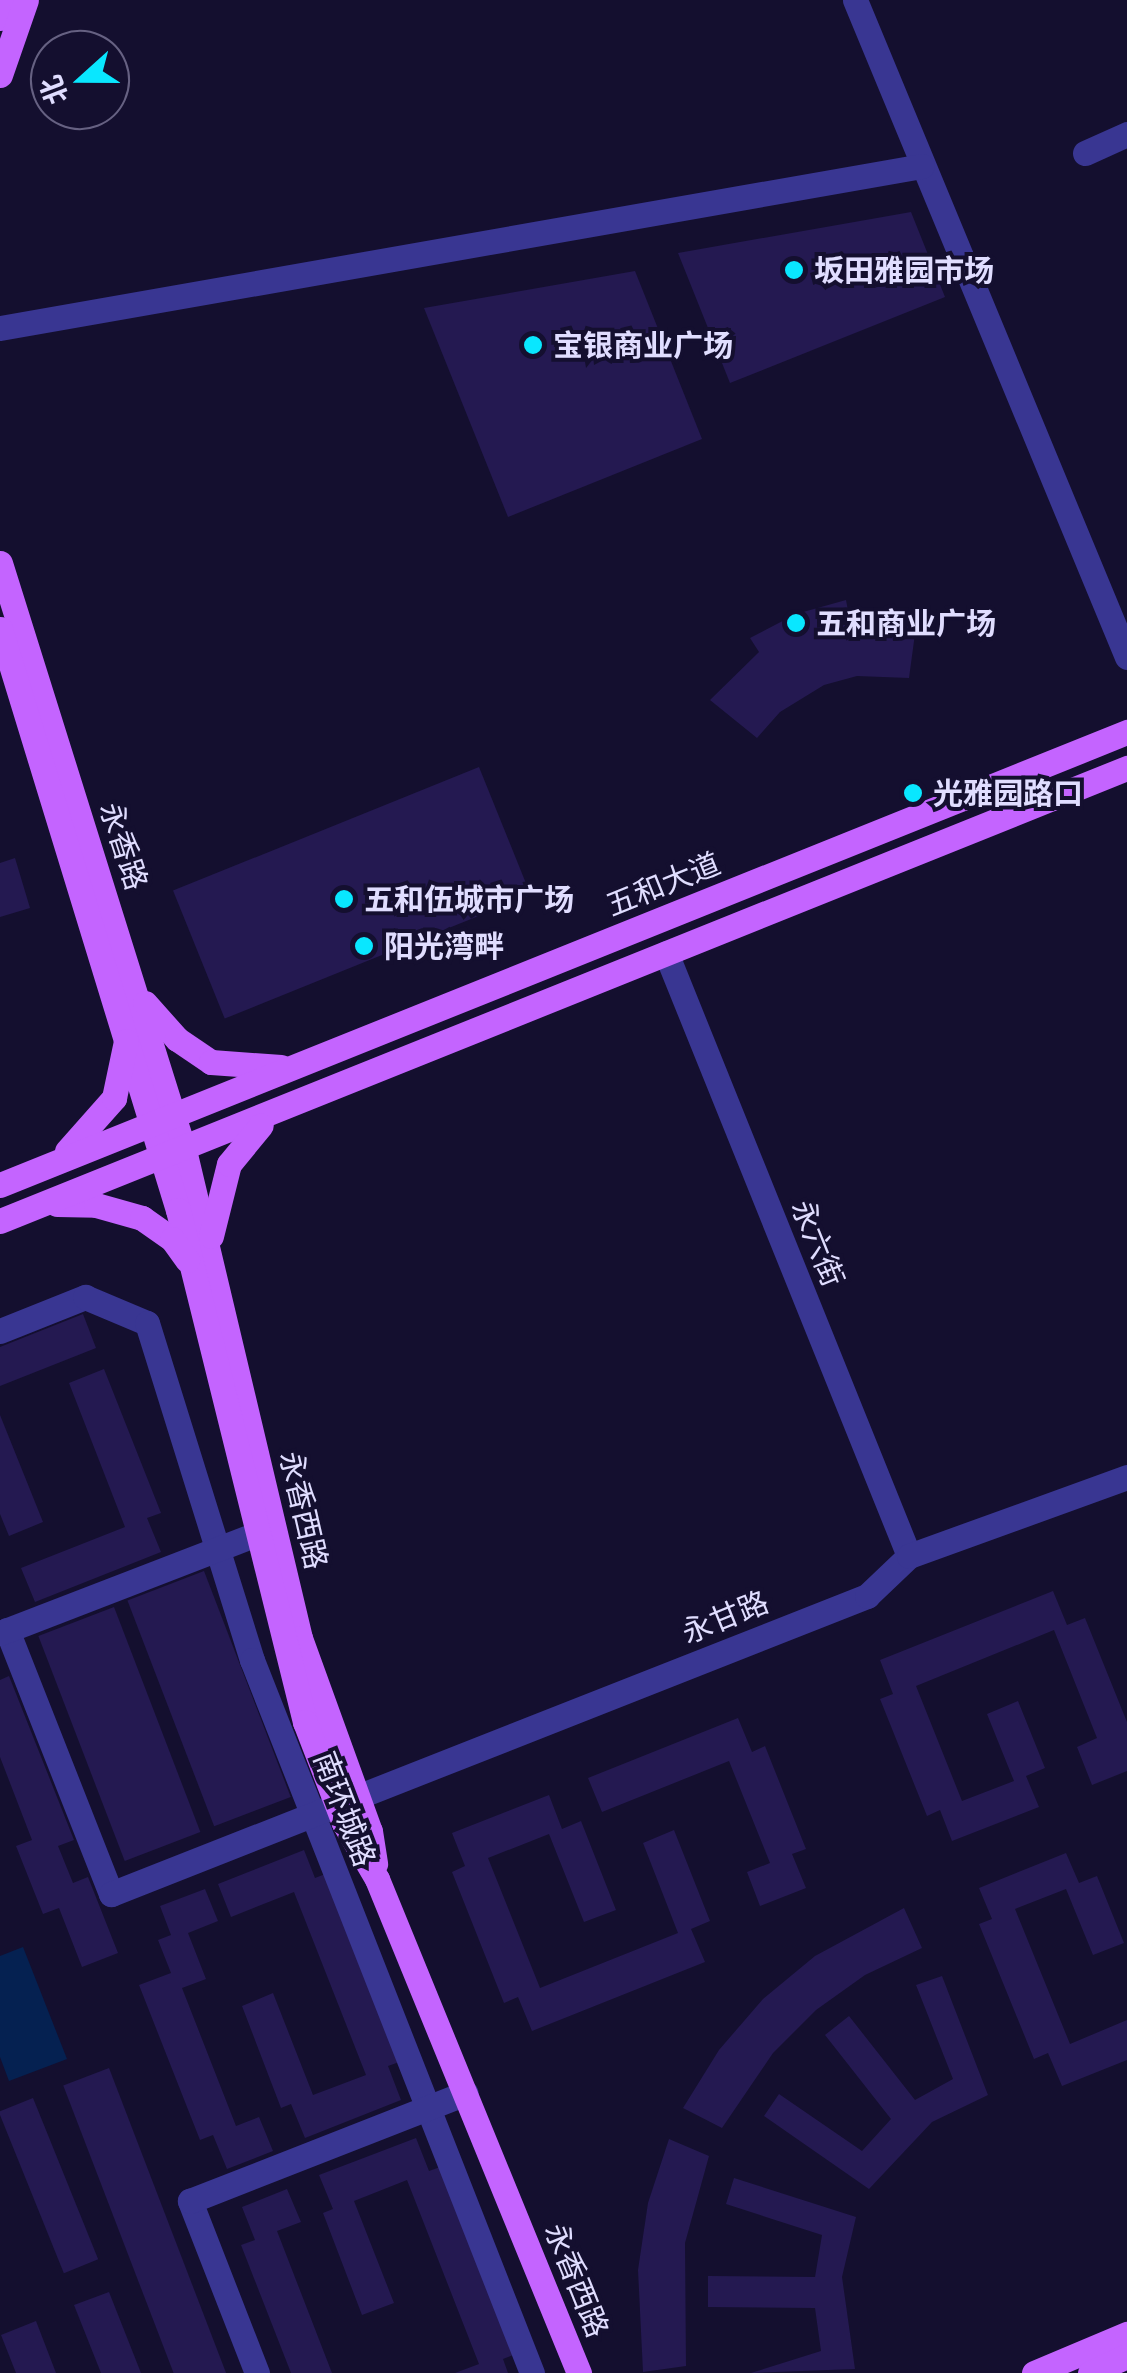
<!DOCTYPE html>
<meta charset="utf-8">
<style>
body{margin:0}
#map{position:relative;width:1127px;height:2373px;overflow:hidden;background:#140f2f;font-family:"Public Sans","Noto Sans SC",sans-serif}
div>[style]{position:absolute}
[style*='--x']{left:calc(var(--x)*1px);top:calc(var(--y)*1px);width:calc(var(--w)*1px);rotate:calc(var(--a)*1deg)}
.water>*{inset:0;background:#052151}
.building>*{inset:0;background:#241951;transform-origin:0 0}
.minor>*{height:25px;margin:-12.5px;padding:0 12.5px;transform-origin:12.5px;border-radius:12.5px;background:#393692}
.major>*{height:25px;margin:-12.5px;padding:0 12.5px;transform-origin:12.5px;border-radius:12.5px;background:#c464ff}
.dots>*{width:28px;height:28px;translate:-50% -50%;box-sizing:border-box;border:5px solid #140f2f;border-radius:50%}
span{translate:-50% -50%;white-space:nowrap;text-align:center;line-height:1.15;-webkit-text-stroke:8px #140f2f;paint-order:stroke}
.poi-label{font-size:30px;color:#e0ddff;font-weight:700}
.left{translate:0 -50%;text-align:left}
.street-label{font-size:30px;color:#e0ddff}
.north{position:absolute;left:30px;top:30px;width:100px;height:100px;box-sizing:border-box;background:#140f2f;border:2px solid #666182;border-radius:50%;rotate:249deg;font-size:28px;font-weight:700;line-height:40px;text-align:center;color:#e0ddff}
.north::after{content:'';display:block;margin:auto;width:35px;height:45px;background:#09e7ff;clip-path:polygon(50% 0,100% 100%,50% 72%,0 100%)}
</style>
<div id="map">
<div class="water">
<i style="clip-path:polygon(23px 1947px,67px 2059px,9px 2081px,0 2057px,0 1956px)"></i>
</div>
<div class="building">
<i style="clip-path:polygon(911px 212px,945px 297px,730px 383px,678px 253px)"></i>
<i style="clip-path:polygon(635px 271px,702px 439px,508px 517px,424px 308px)"></i>
<i style="clip-path:polygon(846px 600px,849px 616px,917px 619px,909px 678px,857px 676px,824px 685px,780px 712px,757px 738px,710px 700px,759px 652px,750px 638px,796px 614px)"></i>
<i style="left:479px;top:767px;width:138px;height:330px;rotate:68deg"></i>
<i style="clip-path:polygon(15px 858px,30px 908px,0 917px,0 863px)"></i>
<i style="clip-path:polygon(83px 1314px,96px 1348px,0 1386px,0 1347px)"></i>
<i style="clip-path:polygon(104px 1369px,161px 1513px,147px 1518px,161px 1552px,35px 1602px,21px 1568px,125px 1527px,69px 1383px)"></i>
<i style="clip-path:polygon(0 1415px,43px 1522px,9px 1536px,0 1514px)"></i>
<i style="left:204px;top:1571px;width:242px;height:82px;rotate:69deg"></i>
<i style="clip-path:polygon(1053px 1591px,1067px 1625px,1085px 1618px,1127px 1722px,1127px 1771px,1092px 1785px,1077px 1747px,1097px 1738px,1054px 1630px,916px 1686px,962px 1801px,1014px 1781px,987px 1714px,1018px 1701px,1045px 1768px,1026px 1776px,1039px 1807px,952px 1841px,940px 1810px,927px 1816px,880px 1699px,893px 1694px,880px 1660px)"></i>
<i style="left:114px;top:1607px;width:241px;height:81px;rotate:69deg"></i>
<i style="clip-path:polygon(9px 1676px,74px 1840px,58px 1846px,73px 1883px,88px 1877px,118px 1953px,82px 1967px,59px 1908px,43px 1914px,16px 1846px,32px 1840px,0 1757px,0 1680px)"></i>
<i style="clip-path:polygon(738px 1718px,752px 1752px,765px 1746px,806px 1849px,792px 1854px,806px 1888px,760px 1906px,747px 1872px,770px 1863px,729px 1761px,602px 1812px,588px 1778px)"></i>
<i style="clip-path:polygon(549px 1795px,562px 1829px,581px 1821px,616px 1910px,584px 1922px,549px 1834px,488px 1858px,540px 1988px,678px 1933px,643px 1843px,674px 1830px,710px 1921px,691px 1929px,705px 1962px,532px 2031px,518px 1997px,504px 2003px,452px 1872px,465px 1866px,452px 1833px)"></i>
<i style="clip-path:polygon(304px 1850px,315px 1878px,328px 1873px,402px 2061px,388px 2066px,401px 2100px,305px 2138px,291px 2104px,281px 2108px,242px 2006px,273px 1993px,313px 2095px,366px 2075px,294px 1892px,231px 1917px,218px 1884px)"></i>
<i style="clip-path:polygon(1066px 1853px,1079px 1883px,1097px 1876px,1124px 1943px,1093px 1955px,1066px 1889px,1015px 1909px,1070px 2044px,1127px 2020px,1127px 2060px,1062px 2086px,1048px 2053px,1034px 2059px,979px 1924px,992px 1919px,979px 1888px)"></i>
<i style="clip-path:polygon(205px 1889px,218px 1921px,188px 1933px,206px 1979px,182px 1988px,236px 2126px,259px 2117px,273px 2151px,227px 2169px,213px 2135px,200px 2140px,139px 1985px,171px 1973px,158px 1940px,171px 1935px,160px 1906px)"></i>
<i style="clip-path:polygon(904px 1908px,922px 1948px,865px 1975px,816px 2010px,773px 2053px,722px 2128px,683px 2108px,719px 2050px,763px 1999px,815px 1956px)"></i>
<i style="clip-path:polygon(942px 1976px,988px 2095px,932px 2122px,869px 2189px,764px 2116px,779px 2094px,862px 2151px,891px 2119px,825px 2035px,849px 2016px,915px 2100px,953px 2079px,916px 1985px)"></i>
<i style="left:109px;top:2068px;width:327px;height:49px;rotate:69deg"></i>
<i style="left:33px;top:2098px;width:174px;height:37px;rotate:68deg"></i>
<i style="clip-path:polygon(416px 2138px,429px 2171px,443px 2166px,516px 2354px,503px 2359px,508px 2373px,455px 2373px,479px 2364px,407px 2180px,354px 2201px,394px 2303px,362px 2315px,323px 2213px,333px 2209px,319px 2175px)"></i>
<i style="clip-path:polygon(669px 2139px,709px 2156px,685px 2243px,686px 2366px,643px 2372px,638px 2270px,648px 2203px)"></i>
<i style="clip-path:polygon(734px 2178px,856px 2217px,842px 2277px,855px 2369px,751px 2373px,821px 2351px,815px 2308px,708px 2307px,708px 2276px,815px 2277px,822px 2235px,726px 2204px)"></i>
<i style="clip-path:polygon(287px 2189px,301px 2222px,277px 2231px,332px 2373px,291px 2373px,241px 2245px,255px 2240px,242px 2207px)"></i>
<i style="clip-path:polygon(109px 2292px,141px 2373px,101px 2373px,74px 2305px)"></i>
<i style="clip-path:polygon(36px 2321px,56px 2373px,16px 2373px,1px 2335px)"></i>
</div>
<div class="minor">
<i style="--x:855;--y:0;--w:711;--a:67.51"></i>
<i style="--x:1085;--y:153;--w:46;--a:-24.3"></i>
<i style="--x:0;--y:328;--w:936;--a:-9.97"></i>
<i style="--x:666;--y:953;--w:650;--a:68.05"></i>
<i style="--x:0;--y:1331;--w:92;--a:-21.8"></i>
<i style="--x:85;--y:1297;--w:67;--a:22.8"></i>
<i style="--x:147;--y:1323;--w:353;--a:72.7"></i>
<i style="--x:252;--y:1660;--w:766;--a:68.56"></i>
<i style="--x:7;--y:1630;--w:284;--a:68.5"></i>
<i style="--x:111;--y:1894;--w:813;--a:-21.51"></i>
<i style="--x:867;--y:1596;--w:58;--a:-43.6"></i>
<i style="--x:909;--y:1556;--w:232;--a:-19.9"></i>
<i style="--x:0;--y:1633;--w:274;--a:-21.1"></i>
<i style="--x:257;--y:2373;--w:185;--a:-111.3"></i>
<i style="--x:190;--y:2201;--w:296;--a:-21.4"></i>
</div>
<div class="major">
<i style="--x:0;--y:18;--w:19;--a:-72"></i>
<i style="--x:0;--y:75;--w:79;--a:-70.9"></i>
<i style="--x:0;--y:563;--w:615;--a:72.6"></i>
<i style="--x:184;--y:1150;--w:502;--a:76.63"></i>
<i style="--x:300;--y:1638;--w:205;--a:70.1"></i>
<i style="--x:370;--y:1831;--w:33;--a:81"></i>
<i style="--x:0;--y:629;--w:608;--a:72.97"></i>
<i style="--x:178;--y:1210;--w:528;--a:76.07"></i>
<i style="--x:305;--y:1722;--w:108;--a:68.9"></i>
<i style="--x:344;--y:1823;--w:65;--a:59.5"></i>
<i style="--x:377;--y:1879;--w:534;--a:67.76"></i>
<i style="--x:145;--y:1003;--w:48;--a:48.4"></i>
<i style="--x:177;--y:1039;--w:41;--a:34.1"></i>
<i style="--x:211;--y:1062;--w:70;--a:4.1"></i>
<i style="--x:67;--y:1151;--w:71;--a:-48.4"></i>
<i style="--x:114;--y:1098;--w:58;--a:-78.1"></i>
<i style="--x:0;--y:1185;--w:1215;--a:-21.9"></i>
<i style="--x:57;--y:1204;--w:39;--a:1"></i>
<i style="--x:96;--y:1205;--w:48;--a:15.8"></i>
<i style="--x:142;--y:1218;--w:37;--a:35"></i>
<i style="--x:172;--y:1239;--w:26;--a:54"></i>
<i style="--x:0;--y:1221;--w:1215;--a:-21.9"></i>
<i style="--x:211;--y:1236;--w:74;--a:-76"></i>
<i style="--x:229;--y:1164;--w:50;--a:-50.6"></i>
<i style="--x:1034;--y:2373;--w:101;--a:-22.8"></i>
<i style="--x:1090;--y:2373;--w:41;--a:-24.7"></i>
</div>
<div class="dots">
<i style="left:794px;top:270px;background:#09e7ff"></i>
<i style="left:533px;top:345px;background:#09e7ff"></i>
<i style="left:796px;top:623px;background:#09e7ff"></i>
<i style="left:913px;top:793px;background:#09e7ff"></i>
<i style="left:344px;top:899px;background:#09e7ff"></i>
<i style="left:364px;top:946px;background:#09e7ff"></i>
</div>
<div class="poi-label">
<span class="left" style="left:814px;top:270px">坂田雅园市场</span>
<span class="left" style="left:553px;top:345px">宝银商业广场</span>
<span class="left" style="left:816px;top:623px">五和商业广场</span>
<span class="left" style="left:933px;top:793px">光雅园路口</span>
<span class="left" style="left:364px;top:899px">五和伍城市广场</span>
<span class="left" style="left:384px;top:946px">阳光湾畔</span>
</div>
<div class="street-label">
<span style="left:124px;top:846px;rotate:72deg">永香路</span>
<span style="left:663px;top:884px;rotate:-22deg">五和大道</span>
<span style="left:818px;top:1243px;rotate:68deg">永六街</span>
<span style="left:304px;top:1510px;rotate:77deg">永香西路</span>
<span style="left:725px;top:1617px;rotate:-22deg">永甘路</span>
<span style="left:345px;top:1809px;rotate:69deg">南环城路</span>
<span style="left:577px;top:2280px;rotate:68deg">永香西路</span>
</div>
<div class="north">北</div>
</div>
